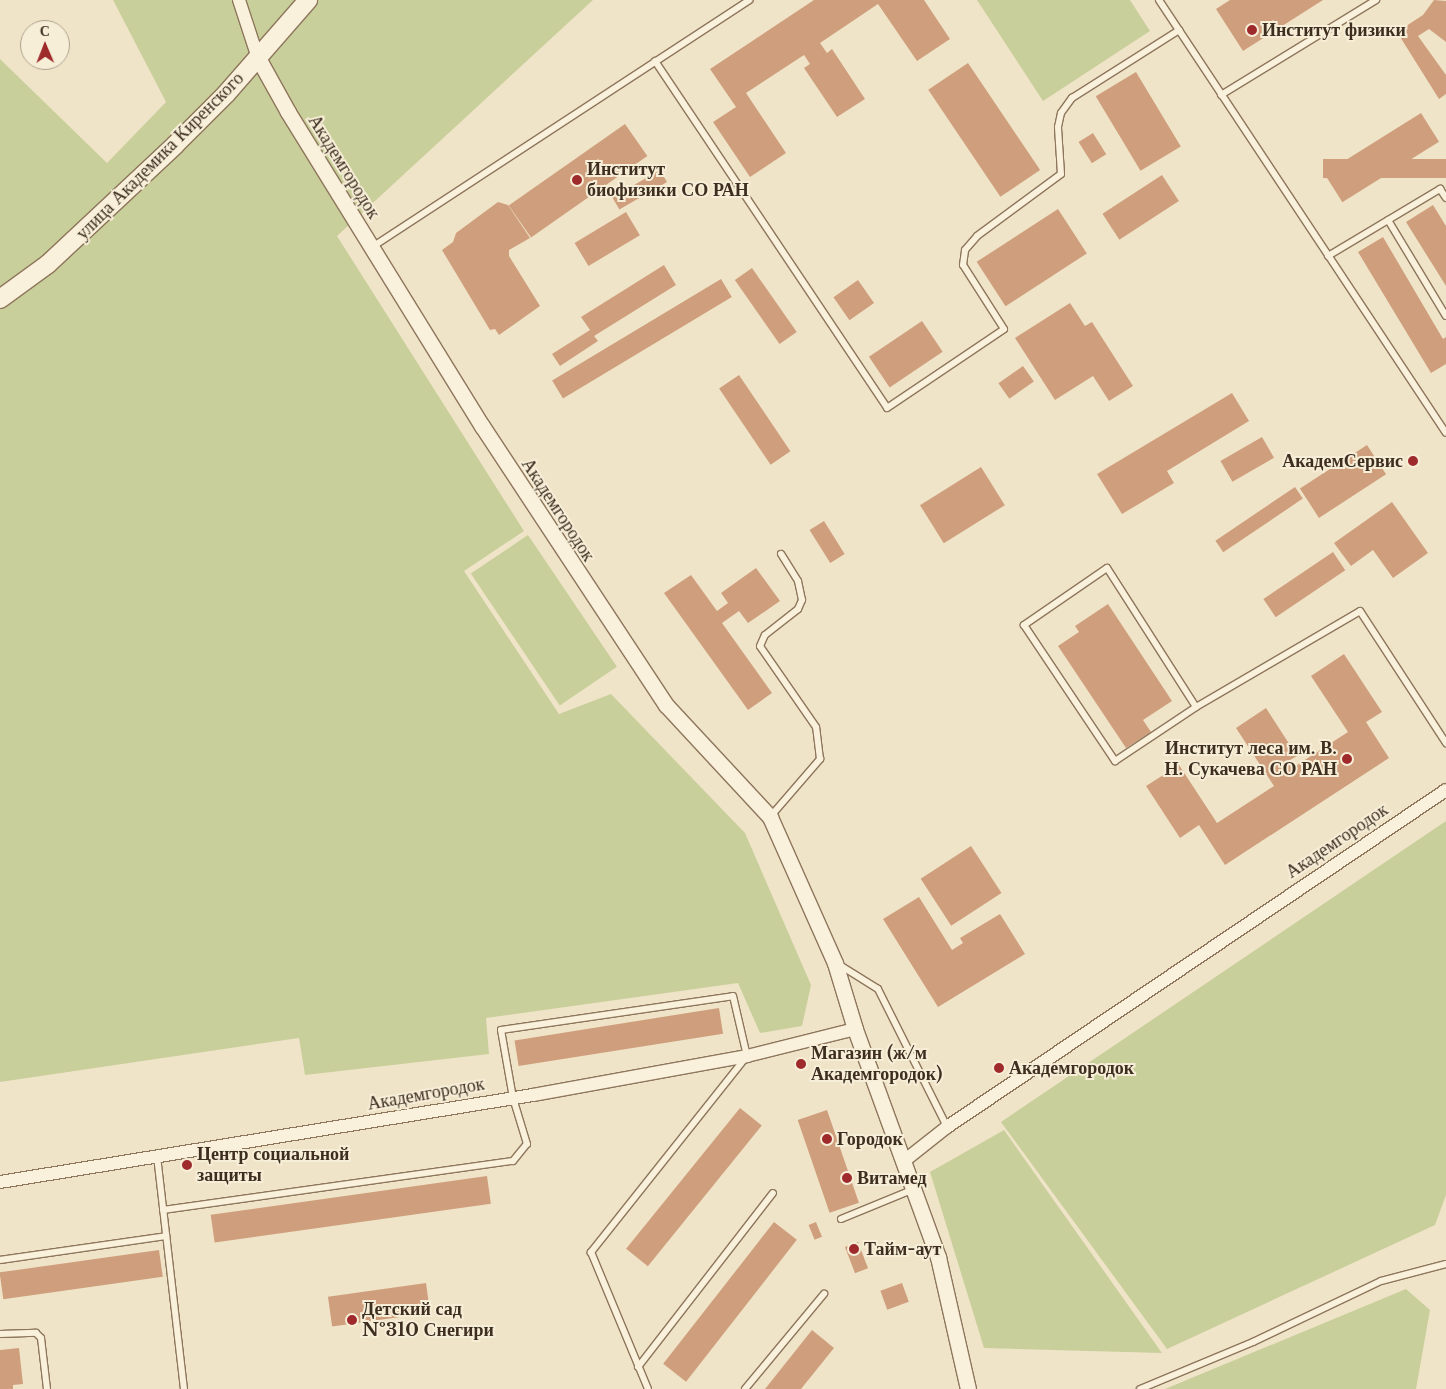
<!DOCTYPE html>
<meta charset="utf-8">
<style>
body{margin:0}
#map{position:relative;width:1446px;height:1389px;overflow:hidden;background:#f0e4c8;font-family:"Libre Baskerville",serif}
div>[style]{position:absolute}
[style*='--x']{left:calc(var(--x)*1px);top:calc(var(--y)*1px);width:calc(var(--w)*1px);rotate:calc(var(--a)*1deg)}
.green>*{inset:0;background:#c9cf9b;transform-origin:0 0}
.building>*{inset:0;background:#cf9f7d;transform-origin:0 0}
.roads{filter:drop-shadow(1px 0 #8d765c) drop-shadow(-1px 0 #8d765c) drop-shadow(0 1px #8d765c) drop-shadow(0 -1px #8d765c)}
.service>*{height:6px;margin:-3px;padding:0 3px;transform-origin:3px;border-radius:3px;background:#faf1dc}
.minor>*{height:12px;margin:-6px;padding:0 6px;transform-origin:6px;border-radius:6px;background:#faf1dc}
.tertiary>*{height:15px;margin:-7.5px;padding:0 7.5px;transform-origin:7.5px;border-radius:7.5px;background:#faf1dc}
.secondary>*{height:18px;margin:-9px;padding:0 9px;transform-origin:9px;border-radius:9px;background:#faf1dc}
.dots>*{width:14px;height:14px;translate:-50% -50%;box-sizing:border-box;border:2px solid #f7eed8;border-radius:50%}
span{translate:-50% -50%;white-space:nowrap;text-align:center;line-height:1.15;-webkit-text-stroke:4px #f7eed8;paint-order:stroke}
.poi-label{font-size:18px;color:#3d2e20;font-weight:700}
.left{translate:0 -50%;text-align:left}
.right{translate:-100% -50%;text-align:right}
.street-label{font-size:18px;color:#3d2e20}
.north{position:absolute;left:20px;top:20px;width:50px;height:50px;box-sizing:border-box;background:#f7eed8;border:1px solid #ada18e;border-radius:50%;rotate:359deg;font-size:14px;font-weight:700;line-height:20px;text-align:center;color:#3d2e20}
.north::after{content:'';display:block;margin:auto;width:18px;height:22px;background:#9e2a2b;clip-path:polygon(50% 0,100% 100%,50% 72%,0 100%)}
</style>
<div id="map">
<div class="green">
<i style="clip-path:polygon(113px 0,593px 0,337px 236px,524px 531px,464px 571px,559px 714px,611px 694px,745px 833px,811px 985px,802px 1026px,760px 1033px,738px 983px,486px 1018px,489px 1054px,305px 1075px,299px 1038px,0 1082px,0 59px,107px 163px,166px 102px)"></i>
<i style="clip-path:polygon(977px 0,1130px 0,1150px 31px,1043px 101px)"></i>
<i style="left:528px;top:535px;width:159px;height:69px;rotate:56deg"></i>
<i style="clip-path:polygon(1446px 821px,1446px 1195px,1435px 1225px,1167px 1349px,1001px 1122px)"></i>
<i style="clip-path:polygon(1004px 1130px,1162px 1353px,984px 1348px,930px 1172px)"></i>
<i style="clip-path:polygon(1406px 1289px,1430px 1310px,1416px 1389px,1165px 1389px)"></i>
</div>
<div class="building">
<i style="clip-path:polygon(814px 0,924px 0,950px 39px,917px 61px,878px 4px,820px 43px,827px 53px,832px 49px,865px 99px,837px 117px,804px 68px,810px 64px,804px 55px,746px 93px,786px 153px,750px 177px,713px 122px,736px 107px,710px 69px)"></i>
<i style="clip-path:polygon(1230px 0,1323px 0,1243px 51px,1216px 9px)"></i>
<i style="clip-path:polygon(1434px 0,1446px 1px,1446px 42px,1429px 29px,1418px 36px,1446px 75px,1446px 94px,1439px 99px,1397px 32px,1423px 15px)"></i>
<i style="left:968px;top:63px;width:129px;height:48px;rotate:56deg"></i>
<i style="left:1136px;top:72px;width:87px;height:47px;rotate:59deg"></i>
<i style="left:1421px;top:113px;width:34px;height:114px;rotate:58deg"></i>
<i style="left:625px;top:124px;width:39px;height:142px;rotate:55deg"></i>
<i style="left:1093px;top:133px;width:25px;height:17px;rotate:58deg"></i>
<i style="left:1446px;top:159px;width:19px;height:123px;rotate:90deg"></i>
<i style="left:660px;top:170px;width:14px;height:55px;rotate:60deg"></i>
<i style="left:1162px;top:175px;width:31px;height:71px;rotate:57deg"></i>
<i style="clip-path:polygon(498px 202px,508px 205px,530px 238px,509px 250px,509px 256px,540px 306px,499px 335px,495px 329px,490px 330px,442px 250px,453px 242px,456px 233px)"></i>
<i style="clip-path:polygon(1433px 205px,1446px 226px,1446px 286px,1406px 222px)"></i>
<i style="left:1058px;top:209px;width:53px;height:97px;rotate:57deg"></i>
<i style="left:626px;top:212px;width:27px;height:60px;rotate:59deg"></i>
<i style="clip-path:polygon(1383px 237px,1443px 339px,1446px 337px,1446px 364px,1431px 373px,1358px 252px)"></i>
<i style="clip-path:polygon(664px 265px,676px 285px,594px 336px,598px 341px,560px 366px,552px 354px,590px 330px,581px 317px)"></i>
<i style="left:752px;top:268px;width:78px;height:21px;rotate:55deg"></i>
<i style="left:721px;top:279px;width:21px;height:197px;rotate:59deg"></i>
<i style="left:858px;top:280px;width:28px;height:30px;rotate:55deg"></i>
<i style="clip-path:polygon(1070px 303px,1085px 326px,1092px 322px,1133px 386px,1109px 401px,1093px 376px,1055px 400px,1015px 338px)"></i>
<i style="left:922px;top:321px;width:37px;height:64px;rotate:56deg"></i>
<i style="left:1023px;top:366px;width:19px;height:30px;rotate:55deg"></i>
<i style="left:739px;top:375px;width:92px;height:24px;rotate:56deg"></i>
<i style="clip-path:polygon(1232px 393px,1249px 421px,1167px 471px,1174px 483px,1122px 514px,1097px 474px)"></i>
<i style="left:1262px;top:437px;width:24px;height:48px;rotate:60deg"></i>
<i style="left:1367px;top:445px;width:35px;height:80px;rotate:57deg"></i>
<i style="left:981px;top:467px;width:45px;height:72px;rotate:58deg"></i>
<i style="left:1295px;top:487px;width:14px;height:96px;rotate:56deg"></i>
<i style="clip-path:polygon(1392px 502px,1428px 553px,1393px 578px,1373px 550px,1351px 566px,1334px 543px)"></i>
<i style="left:824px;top:521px;width:39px;height:17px;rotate:58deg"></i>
<i style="left:1333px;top:552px;width:22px;height:84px;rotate:56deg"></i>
<i style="clip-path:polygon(756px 568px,780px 601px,748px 623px,739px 611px,722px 623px,772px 693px,748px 710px,664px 593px,691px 575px,717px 611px,728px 603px,721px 593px)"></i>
<i style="clip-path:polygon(1108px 604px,1172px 701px,1143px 720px,1151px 732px,1126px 748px,1058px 646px,1079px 632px,1075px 626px)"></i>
<i style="clip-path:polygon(1344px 654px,1382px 712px,1366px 722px,1389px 758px,1225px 865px,1199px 825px,1180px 838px,1146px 786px,1179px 765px,1217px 823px,1274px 786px,1236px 728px,1266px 708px,1297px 756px,1290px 760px,1294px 767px,1348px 732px,1311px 676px)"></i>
<i style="left:971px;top:846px;width:56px;height:60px;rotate:57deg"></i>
<i style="clip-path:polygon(919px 897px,952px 950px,963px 943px,960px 938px,1000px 914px,1025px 954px,938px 1007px,883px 919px)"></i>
<i style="left:719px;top:1008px;width:26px;height:207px;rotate:81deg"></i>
<i style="left:740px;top:1108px;width:28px;height:181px;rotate:39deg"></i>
<i style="left:827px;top:1110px;width:98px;height:31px;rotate:71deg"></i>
<i style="left:487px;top:1176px;width:28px;height:279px;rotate:82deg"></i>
<i style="left:774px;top:1222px;width:29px;height:180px;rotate:38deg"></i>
<i style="left:816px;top:1222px;width:16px;height:8px;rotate:68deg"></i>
<i style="left:858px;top:1242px;width:28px;height:14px;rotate:69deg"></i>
<i style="left:159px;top:1250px;width:27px;height:161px;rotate:82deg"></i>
<i style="left:426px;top:1283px;width:30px;height:99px;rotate:82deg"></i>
<i style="left:902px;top:1283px;width:20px;height:23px;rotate:70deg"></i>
<i style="clip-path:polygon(812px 1330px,834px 1348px,801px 1389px,765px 1389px)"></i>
<i style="clip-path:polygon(19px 1348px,23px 1384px,13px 1385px,13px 1389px,0 1389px,0 1350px)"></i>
</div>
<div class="roads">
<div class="service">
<i style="--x:1159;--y:0;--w:519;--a:56.46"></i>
<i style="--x:655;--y:61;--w:417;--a:56.2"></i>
<i style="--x:887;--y:408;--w:141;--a:-34"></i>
<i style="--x:1004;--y:329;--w:76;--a:-122.6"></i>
<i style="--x:963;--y:265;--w:15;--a:-82"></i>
<i style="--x:965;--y:250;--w:18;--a:-49"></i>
<i style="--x:977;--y:236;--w:104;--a:-36.4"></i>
<i style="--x:1061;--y:174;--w:47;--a:-93.7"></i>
<i style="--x:1058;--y:127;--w:14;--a:-78"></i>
<i style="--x:1061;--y:113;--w:19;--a:-54"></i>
<i style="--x:1072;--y:98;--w:127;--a:-32.4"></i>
<i style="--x:1221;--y:95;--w:182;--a:-31.5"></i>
<i style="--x:1388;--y:220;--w:112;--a:58.9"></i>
<i style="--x:372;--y:247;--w:451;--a:-33.2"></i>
<i style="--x:1328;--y:256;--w:131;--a:-30.9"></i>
<i style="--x:1440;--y:189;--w:11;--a:56"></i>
<i style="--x:1196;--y:707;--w:165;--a:-122.6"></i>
<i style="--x:1107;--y:568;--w:101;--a:145.5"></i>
<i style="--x:1024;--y:625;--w:164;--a:56.2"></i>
<i style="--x:1115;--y:761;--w:97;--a:-33.7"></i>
<i style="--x:1196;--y:707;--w:190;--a:-30.3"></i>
<i style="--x:1360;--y:611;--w:158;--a:56.9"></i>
<i style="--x:770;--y:817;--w:77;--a:-49.2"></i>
<i style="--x:820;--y:759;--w:32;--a:-97"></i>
<i style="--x:816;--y:727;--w:98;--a:-124.7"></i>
<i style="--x:760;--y:646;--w:12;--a:-66"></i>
<i style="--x:765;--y:635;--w:42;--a:-38.2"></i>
<i style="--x:798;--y:609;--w:10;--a:-66"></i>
<i style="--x:802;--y:600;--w:19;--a:-102"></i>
<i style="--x:798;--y:581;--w:32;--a:-122"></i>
<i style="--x:838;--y:964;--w:47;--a:32"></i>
<i style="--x:878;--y:989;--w:154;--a:63.4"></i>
<i style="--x:157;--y:1156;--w:235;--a:83.4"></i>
<i style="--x:163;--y:1210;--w:353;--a:-8"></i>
<i style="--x:513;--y:1161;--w:22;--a:-51"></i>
<i style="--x:527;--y:1144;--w:48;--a:-106.9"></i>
<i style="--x:513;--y:1098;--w:69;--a:-100"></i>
<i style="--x:501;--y:1030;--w:234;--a:-8.3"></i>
<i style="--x:733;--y:996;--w:62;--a:76.9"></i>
<i style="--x:747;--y:1056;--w:251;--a:128.5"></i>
<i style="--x:591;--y:1252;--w:148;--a:67.4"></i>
<i style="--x:841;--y:1219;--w:79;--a:-22.3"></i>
<i style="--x:0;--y:1260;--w:168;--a:-8.2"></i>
<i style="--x:0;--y:1334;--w:36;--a:-2"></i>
<i style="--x:36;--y:1333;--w:7;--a:45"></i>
<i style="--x:41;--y:1338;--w:51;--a:83.3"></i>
<i style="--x:638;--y:1367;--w:220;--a:-52.2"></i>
<i style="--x:745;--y:1389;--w:124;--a:-50.3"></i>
<i style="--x:1140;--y:1389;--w:122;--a:-22.6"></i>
<i style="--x:1253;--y:1342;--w:142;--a:-25.5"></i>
<i style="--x:1381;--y:1281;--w:67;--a:-14.7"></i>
</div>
<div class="minor">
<i style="--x:239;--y:0;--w:61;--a:71.9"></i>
<i style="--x:904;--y:1161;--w:55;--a:-38.3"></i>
<i style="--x:947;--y:1127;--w:602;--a:-34.03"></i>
<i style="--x:0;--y:1182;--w:540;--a:-9.27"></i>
<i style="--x:533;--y:1095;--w:218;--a:-10.3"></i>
<i style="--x:747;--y:1056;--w:111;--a:-14"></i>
</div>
<div class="tertiary">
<i style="--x:258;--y:58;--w:62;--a:60.9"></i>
<i style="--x:288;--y:112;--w:369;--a:58.3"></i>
<i style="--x:482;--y:426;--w:334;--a:56.6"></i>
<i style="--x:666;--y:705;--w:153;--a:47.1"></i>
<i style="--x:770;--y:817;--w:160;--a:66"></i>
<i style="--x:835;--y:963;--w:69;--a:73.1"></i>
<i style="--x:855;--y:1029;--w:243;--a:70"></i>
<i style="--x:938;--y:1257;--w:135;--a:77.2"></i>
</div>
<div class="secondary">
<i style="--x:0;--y:299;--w:59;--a:-36.1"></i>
<i style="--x:48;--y:264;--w:174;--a:-43.1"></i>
<i style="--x:175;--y:145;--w:72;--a:-45"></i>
<i style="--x:226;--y:94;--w:125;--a:-48.9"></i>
</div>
</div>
<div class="dots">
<i style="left:1252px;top:30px;background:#9e2a2b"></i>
<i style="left:577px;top:180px;background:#9e2a2b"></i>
<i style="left:1413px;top:461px;background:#9e2a2b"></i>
<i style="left:1347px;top:759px;background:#9e2a2b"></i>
<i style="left:801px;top:1064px;background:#9e2a2b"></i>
<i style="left:999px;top:1068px;background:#9e2a2b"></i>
<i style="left:827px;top:1139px;background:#9e2a2b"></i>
<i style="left:187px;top:1165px;background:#9e2a2b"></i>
<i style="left:847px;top:1178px;background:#9e2a2b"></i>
<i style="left:854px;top:1249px;background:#9e2a2b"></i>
<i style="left:352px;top:1320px;background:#9e2a2b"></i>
</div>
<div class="poi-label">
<span class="left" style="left:1262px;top:30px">Институт физики</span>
<span class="left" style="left:587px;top:180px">Институт<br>биофизики СО РАН</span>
<span class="right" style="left:1403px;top:461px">АкадемСервис</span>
<span class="right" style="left:1337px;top:759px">Институт леса им. В.<br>Н. Сукачева СО РАН</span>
<span class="left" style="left:811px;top:1064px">Магазин (ж/м<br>Академгородок)</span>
<span class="left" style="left:1009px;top:1068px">Академгородок</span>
<span class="left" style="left:837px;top:1139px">Городок</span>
<span class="left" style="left:197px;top:1165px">Центр социальной<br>защиты</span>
<span class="left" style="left:857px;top:1178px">Витамед</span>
<span class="left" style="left:864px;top:1249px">Тайм-аут</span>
<span class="left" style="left:362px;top:1320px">Детский сад<br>№310 Снегири</span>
</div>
<div class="street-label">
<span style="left:160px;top:156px;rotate:-45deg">улица Академика Киренского</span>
<span style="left:344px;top:167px;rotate:58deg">Академгородок</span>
<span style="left:558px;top:510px;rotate:57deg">Академгородок</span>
<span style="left:1337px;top:841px;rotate:-34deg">Академгородок</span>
<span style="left:426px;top:1094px;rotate:-10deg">Академгородок</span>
</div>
<div class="north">С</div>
</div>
